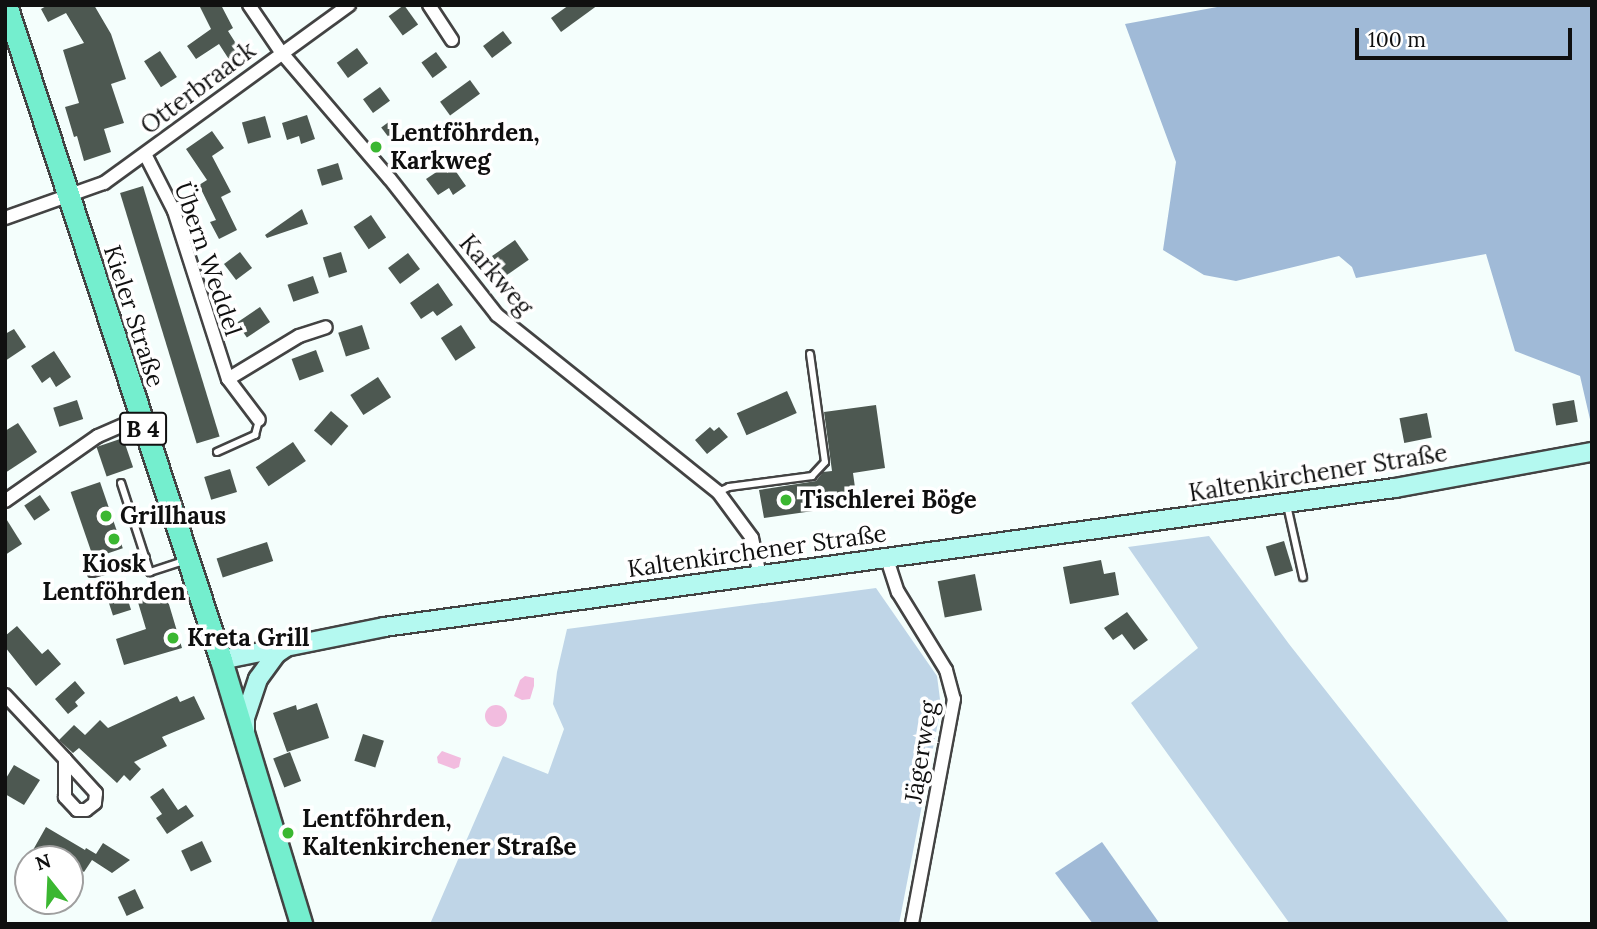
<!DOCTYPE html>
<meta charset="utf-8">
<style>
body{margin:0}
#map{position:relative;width:1597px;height:929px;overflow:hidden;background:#f4fefc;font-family:Lora,serif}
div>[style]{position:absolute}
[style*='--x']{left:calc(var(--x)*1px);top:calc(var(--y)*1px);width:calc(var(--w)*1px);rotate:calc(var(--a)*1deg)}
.green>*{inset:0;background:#bfd5e7}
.forest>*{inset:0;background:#a0bad7}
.water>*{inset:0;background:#f2bcdf}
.round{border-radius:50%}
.building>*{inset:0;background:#4d5851;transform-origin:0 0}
.roads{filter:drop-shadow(2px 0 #434343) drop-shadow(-2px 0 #434343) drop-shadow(0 2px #434343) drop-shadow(0 -2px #434343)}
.service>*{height:6px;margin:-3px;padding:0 3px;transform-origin:3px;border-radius:3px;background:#fff}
.minor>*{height:12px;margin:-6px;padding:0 6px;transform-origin:6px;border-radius:6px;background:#fff}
.secondary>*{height:18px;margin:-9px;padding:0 9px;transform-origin:9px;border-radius:9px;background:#b4f9f0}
.primary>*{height:21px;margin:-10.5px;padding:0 10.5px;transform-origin:10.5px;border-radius:10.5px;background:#74eece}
.dots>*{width:19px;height:19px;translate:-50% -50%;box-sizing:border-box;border:4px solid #fff;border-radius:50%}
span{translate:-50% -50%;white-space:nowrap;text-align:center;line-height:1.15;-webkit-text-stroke:7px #fff;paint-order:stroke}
.shield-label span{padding:2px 5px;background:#fff;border:2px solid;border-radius:5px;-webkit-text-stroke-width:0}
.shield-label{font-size:23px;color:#101010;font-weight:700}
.street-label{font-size:24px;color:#101010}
.poi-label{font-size:24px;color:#101010;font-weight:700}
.left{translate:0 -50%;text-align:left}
.frame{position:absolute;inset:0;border:7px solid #101010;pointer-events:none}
.north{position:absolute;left:14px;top:845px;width:70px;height:70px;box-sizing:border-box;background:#fff;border:2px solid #9f9f9f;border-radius:50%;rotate:342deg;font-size:19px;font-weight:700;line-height:28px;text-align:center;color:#101010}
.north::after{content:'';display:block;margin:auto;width:24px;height:32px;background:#3bb731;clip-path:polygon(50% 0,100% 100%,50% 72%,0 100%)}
.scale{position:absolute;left:1355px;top:28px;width:217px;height:32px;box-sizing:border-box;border:4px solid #101010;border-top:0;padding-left:9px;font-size:21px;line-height:24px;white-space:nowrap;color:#101010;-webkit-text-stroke:5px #fff;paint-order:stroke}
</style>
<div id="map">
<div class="green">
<i style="clip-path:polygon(1209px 536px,1289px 644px,1510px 924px,1290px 924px,1131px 703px,1198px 648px,1128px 547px)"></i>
<i style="clip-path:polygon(876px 588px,937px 676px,941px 707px,899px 924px,430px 924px,503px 756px,548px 774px,564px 729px,553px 704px,557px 672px,567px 629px)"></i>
</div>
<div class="forest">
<i style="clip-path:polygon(1228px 5px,1592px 5px,1592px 428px,1580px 376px,1515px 351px,1486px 254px,1356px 278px,1352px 267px,1339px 256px,1236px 281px,1204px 275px,1163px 250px,1176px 162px,1125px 24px)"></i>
<i style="clip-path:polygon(1102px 842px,1160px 924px,1093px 924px,1055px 873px)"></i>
</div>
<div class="water">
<i style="clip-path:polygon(525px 676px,534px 678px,534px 686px,530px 699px,522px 700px,514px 696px,520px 680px)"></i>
<i class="round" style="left:485px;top:705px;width:22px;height:22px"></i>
<i style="clip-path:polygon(442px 751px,461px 758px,459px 767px,454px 769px,438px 763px,437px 757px)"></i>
</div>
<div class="building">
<i style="clip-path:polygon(48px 5px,94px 5px,111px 34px,126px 79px,111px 84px,124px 123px,104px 129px,111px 152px,84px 161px,77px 136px,74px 137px,65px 107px,79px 103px,63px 50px,84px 43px,66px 13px,48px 22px,41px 9px)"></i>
<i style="clip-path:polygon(199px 5px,221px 5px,233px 28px,228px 31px,242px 53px,230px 61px,219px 44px,196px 59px,187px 46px,211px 29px)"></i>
<i style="left:404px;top:5px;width:24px;height:19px;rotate:54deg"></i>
<i style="clip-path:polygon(569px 5px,598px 5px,561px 32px,551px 18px)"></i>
<i style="left:503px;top:31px;width:15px;height:25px;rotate:53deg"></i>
<i style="left:357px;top:48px;width:19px;height:25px;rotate:54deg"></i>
<i style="left:160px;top:51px;width:31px;height:19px;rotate:57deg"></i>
<i style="left:436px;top:52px;width:19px;height:18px;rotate:54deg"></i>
<i style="left:470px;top:80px;width:17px;height:37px;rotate:54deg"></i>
<i style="left:380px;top:87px;width:17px;height:21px;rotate:54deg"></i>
<i style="clip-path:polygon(307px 115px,315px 139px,301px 144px,299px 136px,287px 140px,282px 123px)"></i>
<i style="left:265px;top:116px;width:22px;height:24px;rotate:74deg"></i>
<i style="left:390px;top:121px;width:20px;height:11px;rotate:53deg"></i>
<i style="clip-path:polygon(212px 131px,224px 148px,212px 156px,231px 192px,221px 197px,237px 230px,219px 239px,210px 222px,216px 220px,199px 185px,207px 180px,186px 149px)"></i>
<i style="left:338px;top:163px;width:17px;height:22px;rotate:73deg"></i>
<i style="clip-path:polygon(450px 163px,466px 186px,453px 195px,449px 188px,438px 195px,426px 179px)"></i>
<i style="left:143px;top:186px;width:262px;height:24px;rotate:73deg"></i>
<i style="clip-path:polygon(302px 209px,308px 224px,267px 238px,265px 235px)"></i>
<i style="left:371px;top:215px;width:27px;height:21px;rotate:56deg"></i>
<i style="left:515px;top:240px;width:24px;height:28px;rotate:55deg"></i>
<i style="left:240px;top:252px;width:20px;height:20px;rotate:53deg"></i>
<i style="left:341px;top:252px;width:21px;height:19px;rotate:73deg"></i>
<i style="left:408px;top:253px;width:20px;height:25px;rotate:53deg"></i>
<i style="left:313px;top:276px;width:18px;height:27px;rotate:71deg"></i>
<i style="clip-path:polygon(438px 283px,453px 305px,437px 316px,433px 311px,421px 319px,410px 303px)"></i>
<i style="left:260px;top:307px;width:18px;height:28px;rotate:56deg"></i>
<i style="left:362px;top:325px;width:25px;height:25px;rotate:72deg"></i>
<i style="left:461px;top:325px;width:27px;height:24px;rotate:57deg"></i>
<i style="clip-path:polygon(14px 329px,26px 347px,5px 361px,5px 334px)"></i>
<i style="left:316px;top:350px;width:23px;height:26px;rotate:70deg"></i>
<i style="clip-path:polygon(54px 351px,71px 377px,56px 387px,50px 377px,42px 383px,31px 366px)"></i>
<i style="left:378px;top:377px;width:24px;height:33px;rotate:57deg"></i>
<i style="left:787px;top:391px;width:24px;height:55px;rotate:66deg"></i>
<i style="left:77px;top:400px;width:20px;height:25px;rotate:72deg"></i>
<i style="left:1574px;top:400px;width:22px;height:22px;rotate:80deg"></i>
<i style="clip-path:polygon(876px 405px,885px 468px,853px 473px,857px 502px,835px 505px,834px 494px,811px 497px,813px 511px,764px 518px,759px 490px,816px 481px,823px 472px,832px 471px,824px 412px)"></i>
<i style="left:331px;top:411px;width:23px;height:26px;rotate:41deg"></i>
<i style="left:1427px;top:413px;width:25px;height:28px;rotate:79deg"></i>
<i style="clip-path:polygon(18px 423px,37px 452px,5px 473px,5px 431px)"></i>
<i style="clip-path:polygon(710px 427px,714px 431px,719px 427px,728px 437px,707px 454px,695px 440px)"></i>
<i style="left:123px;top:438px;width:31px;height:28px;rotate:71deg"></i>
<i style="left:293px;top:442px;width:23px;height:45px;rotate:56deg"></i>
<i style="left:230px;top:469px;width:24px;height:27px;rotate:73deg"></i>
<i style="left:100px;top:482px;width:70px;height:31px;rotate:71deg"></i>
<i style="left:40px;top:495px;width:18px;height:19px;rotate:56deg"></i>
<i style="clip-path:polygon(5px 517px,22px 544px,5px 555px)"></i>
<i style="left:1284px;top:541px;width:31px;height:19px;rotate:73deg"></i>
<i style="left:267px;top:542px;width:20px;height:53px;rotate:72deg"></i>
<i style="clip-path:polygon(1101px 560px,1104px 574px,1115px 572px,1119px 595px,1070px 604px,1063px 567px)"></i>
<i style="left:975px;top:574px;width:37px;height:38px;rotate:79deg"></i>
<i style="left:123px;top:585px;width:26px;height:19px;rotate:72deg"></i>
<i style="clip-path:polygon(165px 591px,182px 648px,124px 665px,116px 639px,146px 629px,137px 599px)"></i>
<i style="clip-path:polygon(1127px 612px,1148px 640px,1134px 650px,1122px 634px,1113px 640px,1104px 628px)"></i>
<i style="clip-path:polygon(17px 626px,42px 654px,48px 649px,61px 664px,36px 686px,5px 647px,5px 636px)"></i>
<i style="clip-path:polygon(75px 681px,85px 693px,75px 702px,78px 706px,68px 714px,55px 699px)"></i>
<i style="clip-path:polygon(177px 696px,180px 702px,194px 696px,205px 719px,162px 737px,167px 746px,134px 762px,141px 769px,130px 781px,124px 775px,117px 783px,79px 748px,73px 753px,59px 740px,74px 725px,85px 735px,100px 720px,108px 728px)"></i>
<i style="clip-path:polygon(317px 703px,329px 738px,287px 752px,273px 713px,296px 705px,297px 710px)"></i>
<i style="left:363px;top:734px;width:22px;height:28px;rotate:18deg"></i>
<i style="left:290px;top:752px;width:31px;height:18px;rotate:69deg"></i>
<i style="clip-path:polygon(14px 765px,40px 780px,24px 805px,5px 794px,5px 780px)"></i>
<i style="clip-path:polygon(163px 788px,178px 810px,186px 805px,194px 816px,167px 834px,156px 818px,162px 814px,150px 797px)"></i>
<i style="clip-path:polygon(46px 827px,85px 850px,86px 848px,96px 854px,103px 843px,130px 860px,112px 873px,92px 860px,84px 872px,70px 862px,70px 859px,48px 859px,33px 850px)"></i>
<i style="left:202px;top:841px;width:23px;height:23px;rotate:65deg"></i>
<i style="left:135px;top:889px;width:21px;height:19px;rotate:65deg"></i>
</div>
<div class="roads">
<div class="service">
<i style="--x:217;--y:452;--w:42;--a:-24.1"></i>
<i style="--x:255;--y:435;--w:16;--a:-75"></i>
<i style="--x:121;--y:483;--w:94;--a:72"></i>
<i style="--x:150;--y:572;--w:35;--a:-18"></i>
<i style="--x:718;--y:492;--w:12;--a:-24"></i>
<i style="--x:729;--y:487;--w:84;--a:-7.5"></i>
<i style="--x:812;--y:476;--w:19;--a:-47"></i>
<i style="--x:825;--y:462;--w:109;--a:-97.9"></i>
<i style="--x:1287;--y:505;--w:74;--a:77.5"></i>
<i style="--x:92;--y:573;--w:56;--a:-16.5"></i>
</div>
<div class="minor">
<i style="--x:249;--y:5;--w:57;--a:55.8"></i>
<i style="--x:281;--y:52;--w:167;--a:49.4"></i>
<i style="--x:390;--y:179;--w:173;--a:51.8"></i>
<i style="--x:497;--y:315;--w:283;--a:38.7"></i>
<i style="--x:718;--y:492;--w:57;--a:53.5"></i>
<i style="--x:752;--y:538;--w:38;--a:78"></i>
<i style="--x:429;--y:5;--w:42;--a:56.7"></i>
<i style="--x:145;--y:154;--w:64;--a:63"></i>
<i style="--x:174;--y:211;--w:176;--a:72.2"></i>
<i style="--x:228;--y:379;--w:51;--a:52.9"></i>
<i style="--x:5;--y:218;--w:105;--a:-19.5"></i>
<i style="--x:104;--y:183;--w:303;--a:-36"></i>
<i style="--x:228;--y:379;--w:83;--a:-31.2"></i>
<i style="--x:299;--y:336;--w:28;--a:-18"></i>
<i style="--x:5;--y:501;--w:113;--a:-35"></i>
<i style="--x:98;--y:436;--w:45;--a:-23.7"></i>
<i style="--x:887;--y:559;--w:35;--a:72"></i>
<i style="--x:898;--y:592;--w:92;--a:58.4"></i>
<i style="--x:946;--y:670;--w:30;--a:75"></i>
<i style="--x:954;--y:699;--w:229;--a:100.6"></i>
<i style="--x:5;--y:695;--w:88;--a:46.8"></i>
<i style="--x:65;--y:759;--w:46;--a:47.6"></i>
<i style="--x:96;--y:793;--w:10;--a:96"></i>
<i style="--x:95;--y:803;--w:11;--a:142"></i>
<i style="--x:86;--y:810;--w:9;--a:180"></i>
<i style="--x:77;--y:810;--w:18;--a:-133"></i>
<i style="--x:65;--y:797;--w:38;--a:-90"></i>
</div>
<div class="secondary">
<i style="--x:221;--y:660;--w:166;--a:-11.4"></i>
<i style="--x:384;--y:627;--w:1021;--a:-7.83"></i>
<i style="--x:1395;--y:488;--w:200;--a:-10.4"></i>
<i style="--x:245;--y:734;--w:16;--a:-90"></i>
<i style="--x:245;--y:718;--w:41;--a:-71.6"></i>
<i style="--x:258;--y:679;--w:31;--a:-54"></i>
<i style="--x:276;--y:654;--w:11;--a:-34"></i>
</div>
<div class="primary">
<i style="--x:6;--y:5;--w:689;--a:71.83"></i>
<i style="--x:221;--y:660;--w:276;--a:73.1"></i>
</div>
</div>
<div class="dots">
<i style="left:376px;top:147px;background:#3bb731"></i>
<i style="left:786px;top:500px;background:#3bb731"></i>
<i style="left:106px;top:516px;background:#3bb731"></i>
<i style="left:114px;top:539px;background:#3bb731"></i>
<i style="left:173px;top:638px;background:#3bb731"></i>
<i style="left:288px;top:833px;background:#3bb731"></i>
</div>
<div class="shield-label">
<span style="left:143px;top:429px">B 4</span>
</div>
<div class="street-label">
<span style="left:198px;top:88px;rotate:-37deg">Otterbraack</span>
<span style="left:208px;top:259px;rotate:71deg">Übern Weddel</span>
<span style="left:496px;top:275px;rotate:49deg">Karkweg</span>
<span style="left:134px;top:316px;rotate:72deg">Kieler Straße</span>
<span style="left:1318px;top:473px;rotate:-9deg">Kaltenkirchener Straße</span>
<span style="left:757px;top:551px;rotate:-8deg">Kaltenkirchener Straße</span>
<span style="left:921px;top:752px;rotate:-81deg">Jägerweg</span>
</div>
<div class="poi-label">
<span class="left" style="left:390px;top:147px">Lentföhrden,<br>Karkweg</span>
<span class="left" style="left:800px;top:500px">Tischlerei Böge</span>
<span class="left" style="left:120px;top:516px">Grillhaus</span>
<span style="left:114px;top:578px">Kiosk<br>Lentföhrden</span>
<span class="left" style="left:187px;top:638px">Kreta Grill</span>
<span class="left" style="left:302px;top:833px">Lentföhrden,<br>Kaltenkirchener Straße</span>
</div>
<div class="frame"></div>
<div class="north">N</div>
<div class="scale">100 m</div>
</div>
